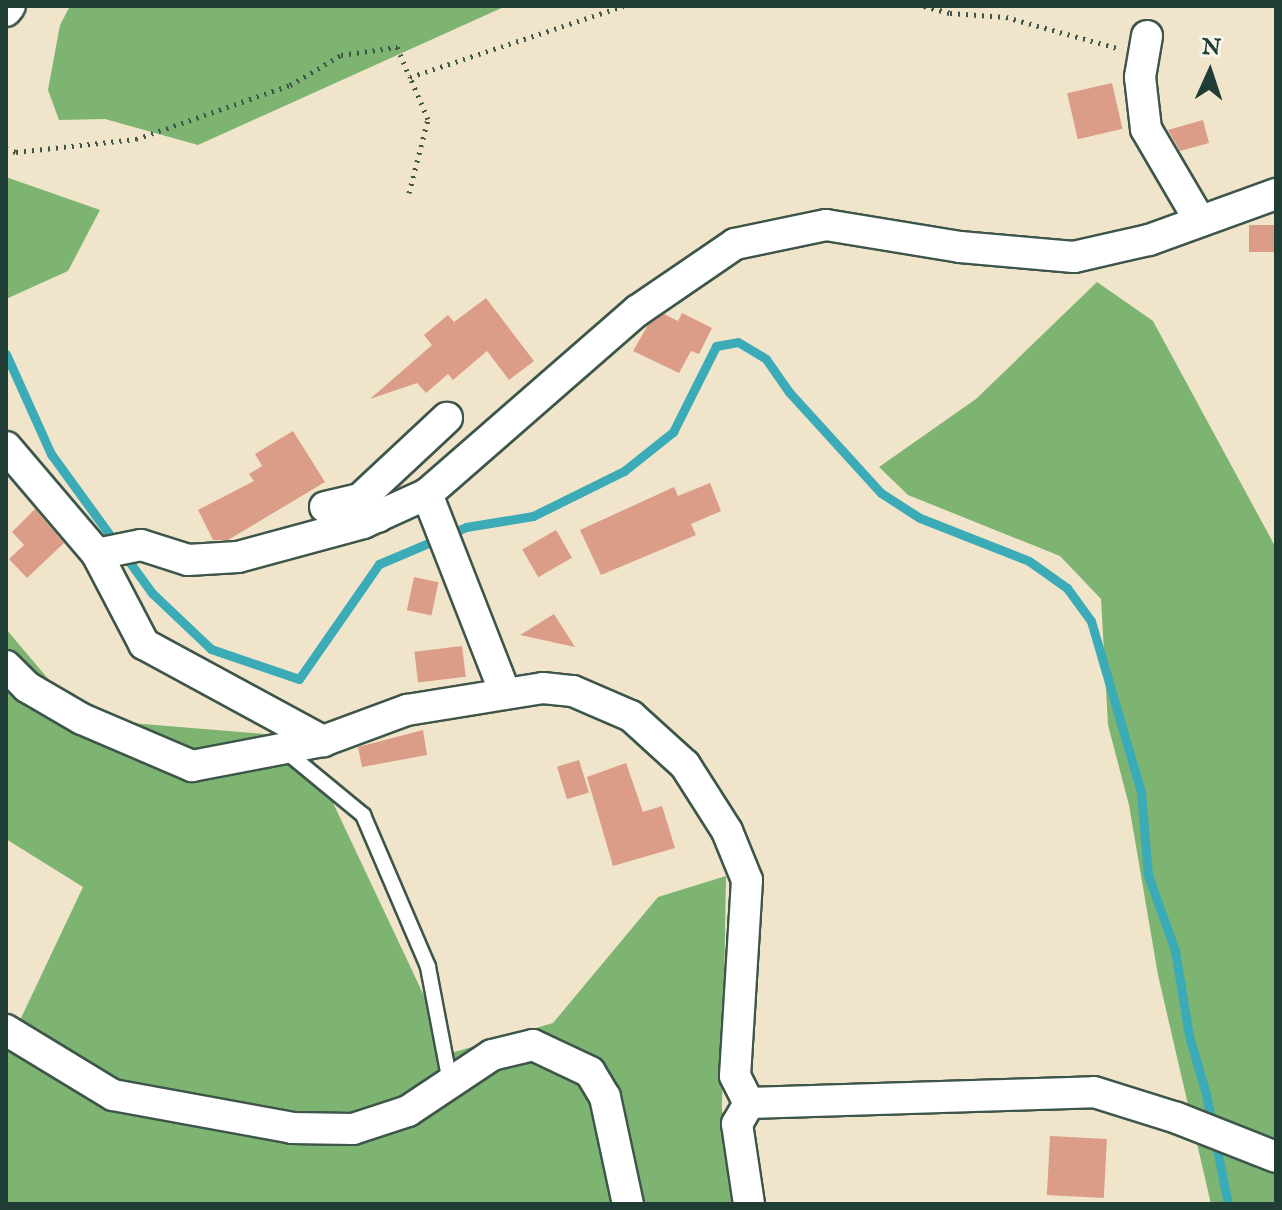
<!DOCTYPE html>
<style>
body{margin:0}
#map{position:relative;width:1282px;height:1210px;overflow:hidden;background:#f0e5ca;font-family:"IM FELL English",serif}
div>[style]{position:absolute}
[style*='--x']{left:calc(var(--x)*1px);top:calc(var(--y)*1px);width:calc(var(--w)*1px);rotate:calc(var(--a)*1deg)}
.forest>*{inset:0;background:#7db472}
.stream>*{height:9px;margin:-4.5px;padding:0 4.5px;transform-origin:4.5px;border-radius:4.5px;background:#3babb7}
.building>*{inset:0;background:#db9c88;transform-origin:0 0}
.path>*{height:5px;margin-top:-2.5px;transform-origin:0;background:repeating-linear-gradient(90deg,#3e564a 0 2px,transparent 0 8px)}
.roads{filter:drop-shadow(2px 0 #3e564a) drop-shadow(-2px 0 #3e564a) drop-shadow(0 2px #3e564a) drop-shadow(0 -2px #3e564a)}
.lane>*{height:14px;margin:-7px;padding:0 7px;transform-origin:7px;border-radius:7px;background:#fff}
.street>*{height:30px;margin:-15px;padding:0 15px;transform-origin:15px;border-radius:15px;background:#fff}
span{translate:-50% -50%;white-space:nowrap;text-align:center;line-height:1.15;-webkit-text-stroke:6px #f7f3e8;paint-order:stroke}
.frame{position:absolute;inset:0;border:8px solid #1f3d34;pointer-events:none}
.north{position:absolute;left:1170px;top:32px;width:80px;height:80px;-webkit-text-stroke:6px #f7f3e8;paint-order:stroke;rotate:3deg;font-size:22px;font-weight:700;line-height:32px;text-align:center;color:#1f3d34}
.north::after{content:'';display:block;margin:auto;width:28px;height:36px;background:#1f3d34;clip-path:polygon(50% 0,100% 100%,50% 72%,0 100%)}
</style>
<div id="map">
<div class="forest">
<i style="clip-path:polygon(70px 6px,506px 6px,198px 145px,105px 119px,59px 120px,48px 90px,60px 25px)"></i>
<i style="clip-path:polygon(6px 177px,100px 210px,68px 271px,6px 299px)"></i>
<i style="clip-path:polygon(1097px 282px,1153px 321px,1276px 548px,1276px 1204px,1211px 1204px,1158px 975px,1129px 805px,1108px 725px,1101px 599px,1060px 556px,908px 495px,879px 467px,976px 399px)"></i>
<i style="clip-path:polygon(6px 629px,82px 719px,302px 737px,451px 1053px,553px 1023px,658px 897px,726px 876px,722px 1109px,738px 1204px,6px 1204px,6px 1041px,13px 1035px,83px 887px,6px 839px)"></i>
</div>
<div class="stream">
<i style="--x:6;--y:354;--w:110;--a:65.8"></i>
<i style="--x:51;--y:454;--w:172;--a:54"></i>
<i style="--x:152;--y:593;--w:81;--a:43.5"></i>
<i style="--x:211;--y:649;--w:93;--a:18.8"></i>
<i style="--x:299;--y:679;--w:140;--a:-55.2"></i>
<i style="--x:379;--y:564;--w:95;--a:-23"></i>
<i style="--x:466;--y:527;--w:68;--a:-9.3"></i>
<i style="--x:533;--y:516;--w:102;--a:-26.3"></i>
<i style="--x:624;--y:471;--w:63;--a:-38.5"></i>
<i style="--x:673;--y:432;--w:96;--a:-63.4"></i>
<i style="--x:716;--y:346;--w:22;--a:-10"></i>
<i style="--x:738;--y:342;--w:33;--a:31"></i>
<i style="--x:766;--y:359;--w:40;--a:55.1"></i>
<i style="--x:789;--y:392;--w:137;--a:47.7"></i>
<i style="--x:881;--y:493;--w:46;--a:32.7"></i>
<i style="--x:920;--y:518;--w:117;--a:21.5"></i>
<i style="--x:1029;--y:561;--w:47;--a:35.4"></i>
<i style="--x:1067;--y:588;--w:41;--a:54"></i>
<i style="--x:1091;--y:621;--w:178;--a:73.7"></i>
<i style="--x:1141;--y:792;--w:83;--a:85.2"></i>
<i style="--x:1148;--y:875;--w:81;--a:70.4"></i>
<i style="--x:1175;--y:951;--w:86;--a:80.6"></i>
<i style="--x:1189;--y:1036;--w:60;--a:73.7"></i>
<i style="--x:1206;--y:1094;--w:112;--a:78.7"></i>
</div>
<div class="building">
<i style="left:1112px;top:83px;width:47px;height:46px;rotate:77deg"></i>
<i style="clip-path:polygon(1203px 120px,1209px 143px,1180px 151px,1168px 130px)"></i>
<i style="left:1249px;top:225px;width:27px;height:27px"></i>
<i style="clip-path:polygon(486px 298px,534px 361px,509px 380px,487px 351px,453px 380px,448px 374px,426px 393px,417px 383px,370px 399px,432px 345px,424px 335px,448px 315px,454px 322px)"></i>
<i style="clip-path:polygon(682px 313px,712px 328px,699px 354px,691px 351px,679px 373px,633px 351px,648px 325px,664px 314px,678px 321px)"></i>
<i style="clip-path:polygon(293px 431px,325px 482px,228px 540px,213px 540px,198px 510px,254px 481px,249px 474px,262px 466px,255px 454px)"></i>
<i style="clip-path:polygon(710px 483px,721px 511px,691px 524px,696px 535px,601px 575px,580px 530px,674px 487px,678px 496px)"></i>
<i style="clip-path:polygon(35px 509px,64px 543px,27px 578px,9px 559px,24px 545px,12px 532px)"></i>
<i style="left:556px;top:530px;width:32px;height:39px;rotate:60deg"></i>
<i style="left:414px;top:577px;width:25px;height:34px;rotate:12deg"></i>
<i style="clip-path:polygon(554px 614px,575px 647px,520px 635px)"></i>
<i style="left:462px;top:646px;width:31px;height:48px;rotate:83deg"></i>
<i style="clip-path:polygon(423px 730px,427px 755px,362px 767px,358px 747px)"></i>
<i style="left:579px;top:760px;width:34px;height:23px;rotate:73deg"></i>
<i style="clip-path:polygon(626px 763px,643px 812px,662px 806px,675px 848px,613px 866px,587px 777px)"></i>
<i style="left:1050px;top:1136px;width:57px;height:59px;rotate:3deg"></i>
</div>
<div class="path">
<i style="--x:924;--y:6;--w:27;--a:15"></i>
<i style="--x:950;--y:13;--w:56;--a:4.1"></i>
<i style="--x:1006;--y:17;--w:115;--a:15.6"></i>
<i style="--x:6;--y:149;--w:10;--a:17"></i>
<i style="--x:16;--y:152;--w:121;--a:-6.2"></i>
<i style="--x:136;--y:139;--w:163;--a:-19.3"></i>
<i style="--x:290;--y:85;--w:59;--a:-30.5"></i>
<i style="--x:341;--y:55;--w:57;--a:-8.1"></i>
<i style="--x:397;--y:47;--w:33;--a:67"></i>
<i style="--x:409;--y:193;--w:76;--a:-75.6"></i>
<i style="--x:428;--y:119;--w:46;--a:-113.2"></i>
<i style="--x:410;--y:77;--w:225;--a:-18.4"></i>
</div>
<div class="roads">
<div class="lane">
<i style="--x:283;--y:749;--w:104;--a:39.5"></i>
<i style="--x:363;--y:815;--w:165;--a:66.8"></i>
<i style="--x:428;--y:967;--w:117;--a:79.2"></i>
</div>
<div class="street">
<i style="--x:6;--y:11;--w:6;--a:-51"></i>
<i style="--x:1147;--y:36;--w:42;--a:99.7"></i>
<i style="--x:1140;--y:77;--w:52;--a:83.4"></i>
<i style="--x:1146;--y:129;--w:107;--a:59.6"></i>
<i style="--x:6;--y:447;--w:140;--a:49.6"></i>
<i style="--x:97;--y:554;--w:102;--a:62.4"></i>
<i style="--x:144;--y:644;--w:204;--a:28.5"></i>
<i style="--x:427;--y:494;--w:214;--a:68.6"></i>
<i style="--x:325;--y:507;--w:36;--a:-13"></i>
<i style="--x:378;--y:517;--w:25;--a:-135"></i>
<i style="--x:360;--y:499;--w:119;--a:-43"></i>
<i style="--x:97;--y:554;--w:45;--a:-11.6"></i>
<i style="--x:141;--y:545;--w:49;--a:17.7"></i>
<i style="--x:188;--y:560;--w:50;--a:-3.4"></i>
<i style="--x:238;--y:557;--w:130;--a:-15.2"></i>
<i style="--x:363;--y:523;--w:70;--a:-24.4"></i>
<i style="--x:427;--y:494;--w:279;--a:-41.1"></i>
<i style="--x:637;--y:311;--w:119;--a:-34.4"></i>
<i style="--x:735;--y:244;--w:93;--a:-11.8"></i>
<i style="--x:826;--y:225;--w:136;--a:9.3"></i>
<i style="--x:960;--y:247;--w:114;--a:5"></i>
<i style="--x:1074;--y:257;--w:77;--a:-12.8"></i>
<i style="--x:1149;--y:240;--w:135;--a:-19.9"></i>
<i style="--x:6;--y:666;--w:30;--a:45"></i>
<i style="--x:27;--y:687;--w:64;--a:30.2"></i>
<i style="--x:82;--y:719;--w:120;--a:23.1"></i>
<i style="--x:192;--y:766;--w:133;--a:-10.8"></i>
<i style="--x:323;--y:741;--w:90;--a:-20.3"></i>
<i style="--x:407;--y:710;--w:138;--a:-9.2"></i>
<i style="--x:543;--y:688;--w:30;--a:6"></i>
<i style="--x:573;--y:691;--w:63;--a:23.3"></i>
<i style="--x:631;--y:716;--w:73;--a:42.2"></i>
<i style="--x:685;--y:765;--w:78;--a:57.5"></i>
<i style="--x:727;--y:831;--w:53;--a:67.8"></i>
<i style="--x:747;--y:880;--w:196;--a:93.5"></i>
<i style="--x:735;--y:1076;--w:30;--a:63"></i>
<i style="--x:749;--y:1103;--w:345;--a:-1.8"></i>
<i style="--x:1094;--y:1092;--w:87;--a:17.4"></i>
<i style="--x:1177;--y:1118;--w:106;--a:21.5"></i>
<i style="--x:6;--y:1030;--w:125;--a:31.3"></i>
<i style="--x:113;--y:1095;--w:182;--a:10.4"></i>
<i style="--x:292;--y:1128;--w:61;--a:0.9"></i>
<i style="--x:353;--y:1129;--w:58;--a:-18.1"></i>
<i style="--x:408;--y:1111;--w:101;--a:-33.7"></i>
<i style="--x:492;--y:1055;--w:42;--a:-13.7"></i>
<i style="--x:533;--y:1045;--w:63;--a:25.3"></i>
<i style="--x:590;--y:1072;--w:29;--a:59"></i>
<i style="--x:605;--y:1097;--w:109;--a:77.9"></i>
<i style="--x:749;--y:1204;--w:81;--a:-98.5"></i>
<i style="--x:737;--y:1124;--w:24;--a:-60"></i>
</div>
</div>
<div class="frame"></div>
<div class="north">N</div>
</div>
